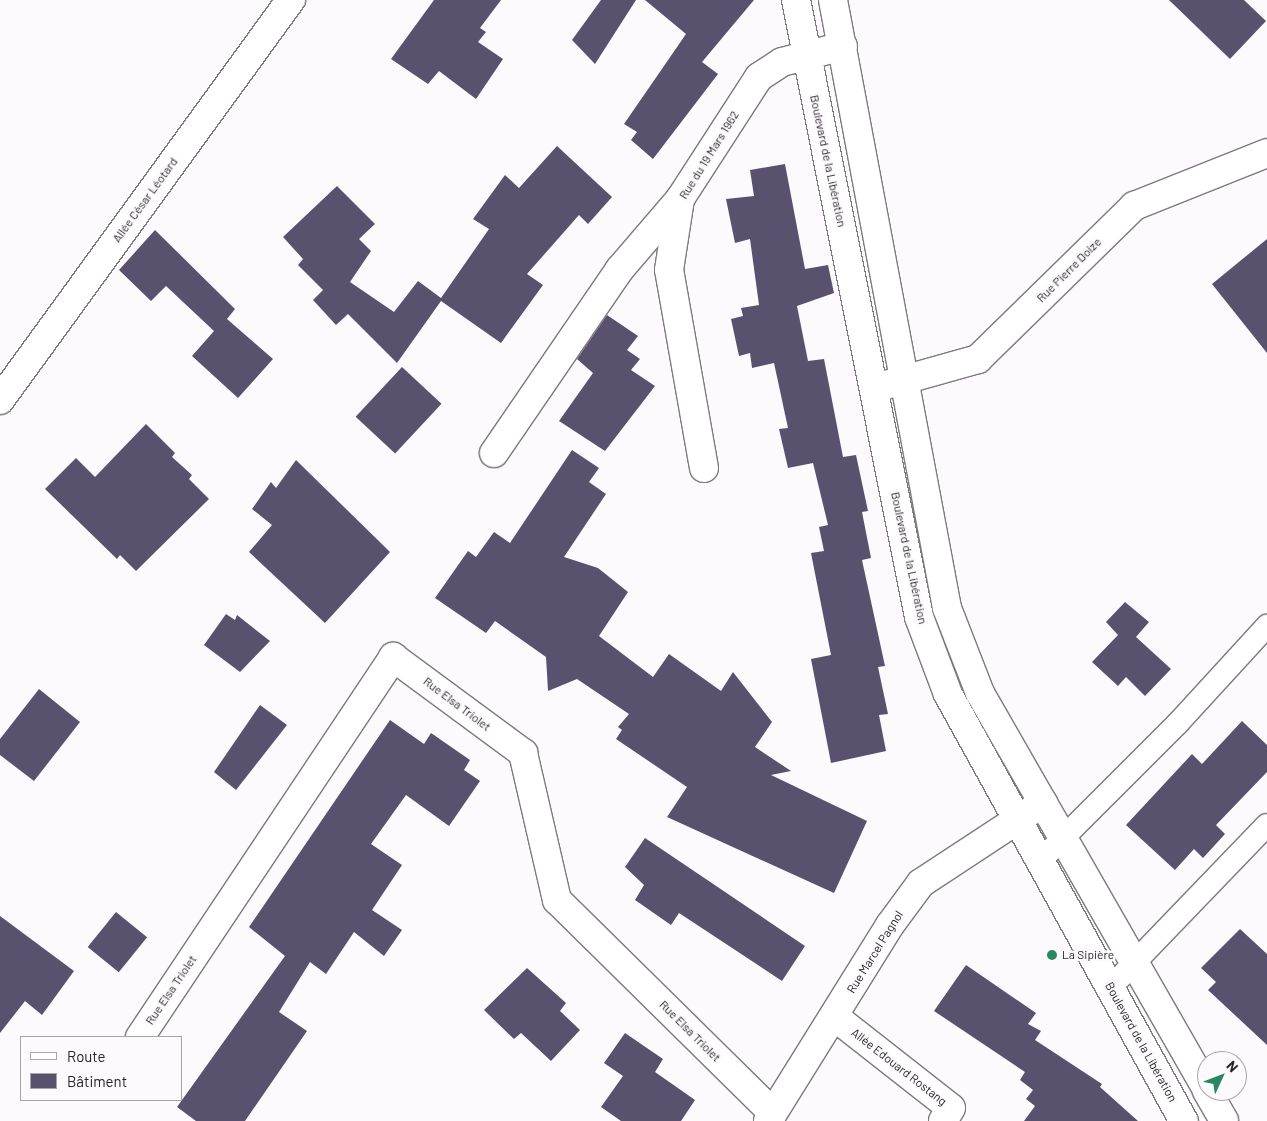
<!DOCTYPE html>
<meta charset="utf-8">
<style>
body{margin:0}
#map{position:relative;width:1267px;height:1121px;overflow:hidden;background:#fdfafd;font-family:Barlow,sans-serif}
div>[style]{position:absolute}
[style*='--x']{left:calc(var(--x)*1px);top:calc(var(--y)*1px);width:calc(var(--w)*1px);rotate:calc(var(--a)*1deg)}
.building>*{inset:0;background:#59516e;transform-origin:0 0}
.roads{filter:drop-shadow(1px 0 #7c7a7c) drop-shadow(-1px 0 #7c7a7c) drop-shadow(0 1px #7c7a7c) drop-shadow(0 -1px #7c7a7c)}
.service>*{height:22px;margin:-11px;padding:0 11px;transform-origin:11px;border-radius:11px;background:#fff}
.minor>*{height:28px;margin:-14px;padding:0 14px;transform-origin:14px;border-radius:14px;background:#fff}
.tertiary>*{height:28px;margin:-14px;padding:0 14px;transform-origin:14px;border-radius:14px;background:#fff}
.dots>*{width:14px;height:14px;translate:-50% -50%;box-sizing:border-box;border:2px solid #fdfafd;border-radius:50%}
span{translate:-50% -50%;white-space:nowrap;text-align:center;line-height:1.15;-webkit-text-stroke:5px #fdfafd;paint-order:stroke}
.street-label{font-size:12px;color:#252425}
.poi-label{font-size:12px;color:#252425}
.left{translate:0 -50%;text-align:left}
.legend{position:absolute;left:20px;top:1036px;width:162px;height:65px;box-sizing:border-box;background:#fdfafd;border:1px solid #a7a4a7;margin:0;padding:6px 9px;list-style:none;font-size:15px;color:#252425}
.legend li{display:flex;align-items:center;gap:10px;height:25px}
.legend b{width:25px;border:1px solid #a7a4a7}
.north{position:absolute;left:1197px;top:1051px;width:50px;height:50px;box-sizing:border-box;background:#fdfafd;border:1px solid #a7a4a7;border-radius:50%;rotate:47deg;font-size:14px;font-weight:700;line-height:20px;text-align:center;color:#252425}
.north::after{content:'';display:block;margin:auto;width:18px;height:22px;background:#278861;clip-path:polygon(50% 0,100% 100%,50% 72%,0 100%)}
</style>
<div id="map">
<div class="building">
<i style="clip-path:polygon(434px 0,501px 0,480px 28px,486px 32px,478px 42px,503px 59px,476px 99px,439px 71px,428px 84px,391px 59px)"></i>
<i style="clip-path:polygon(601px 0,636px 0,595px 64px,572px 40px)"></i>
<i style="clip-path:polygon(645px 0,754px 0,702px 62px,718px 74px,653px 159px,631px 140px,637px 132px,624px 124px,686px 34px)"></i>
<i style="clip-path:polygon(1169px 0,1244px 0,1266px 21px,1230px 59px)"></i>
<i style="clip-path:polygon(557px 146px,612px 197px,588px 224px,579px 215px,527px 274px,543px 285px,501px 343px,441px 301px,397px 363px,348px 314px,336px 325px,313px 300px,323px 290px,298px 265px,303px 259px,283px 237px,337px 186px,375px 224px,359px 239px,371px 251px,350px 282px,394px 312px,418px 281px,441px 298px,489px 229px,473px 219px,505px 175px,519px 188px)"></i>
<i style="clip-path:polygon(785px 164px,805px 269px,828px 265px,834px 293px,797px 306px,808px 361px,824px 359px,843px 457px,856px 455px,868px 511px,862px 512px,871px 558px,862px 560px,885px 666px,878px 667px,888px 714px,879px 715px,886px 751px,831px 763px,811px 659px,831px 655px,811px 553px,824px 551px,819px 527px,828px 525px,813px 463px,788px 468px,779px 429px,788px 428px,774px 363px,752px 368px,750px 353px,739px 356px,731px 319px,743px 316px,741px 308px,759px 305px,750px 239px,735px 243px,726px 199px,754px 196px,750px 170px)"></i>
<i style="clip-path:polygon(155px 230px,235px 309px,227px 319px,273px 359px,238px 398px,192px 356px,214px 331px,166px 286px,151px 301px,119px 270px)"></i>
<i style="clip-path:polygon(1267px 239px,1267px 353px,1212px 284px)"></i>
<i style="clip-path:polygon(607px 315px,638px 336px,627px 350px,640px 359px,631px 370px,655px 386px,605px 451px,559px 421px,593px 373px,577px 359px)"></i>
<i style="left:402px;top:367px;width:54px;height:68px;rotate:43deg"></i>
<i style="clip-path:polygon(146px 424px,175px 453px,172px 457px,192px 475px,189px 479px,209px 499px,136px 571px,120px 555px,117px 559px,45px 489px,76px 458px,95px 477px)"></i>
<i style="clip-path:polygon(572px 450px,599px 468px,589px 482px,606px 494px,564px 557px,598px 568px,628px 592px,599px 636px,653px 677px,669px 654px,721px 691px,733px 672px,772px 722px,755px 747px,791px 771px,771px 775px,867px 821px,834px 893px,667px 817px,687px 787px,616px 739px,622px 730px,618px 727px,629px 714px,577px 679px,548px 691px,546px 657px,495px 621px,486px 633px,435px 598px,468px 551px,476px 557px,494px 532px,510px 543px)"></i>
<i style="clip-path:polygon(296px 460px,390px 552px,325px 623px,249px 552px,272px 525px,252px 509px,271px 482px,276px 488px)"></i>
<i style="clip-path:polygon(1125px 602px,1149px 622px,1136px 637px,1171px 669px,1145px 696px,1126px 677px,1118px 686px,1092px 662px,1118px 635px,1106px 622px)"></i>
<i style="clip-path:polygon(226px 614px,235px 620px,237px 615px,270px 641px,240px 672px,204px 645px)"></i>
<i style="clip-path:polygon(39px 689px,80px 722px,34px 781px,0 755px,0 739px)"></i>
<i style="clip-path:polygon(260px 705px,287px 725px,236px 790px,214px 772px)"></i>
<i style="clip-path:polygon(390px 720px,424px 744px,431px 733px,470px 760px,464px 770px,480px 781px,449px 826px,406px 795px,371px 844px,402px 865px,372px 910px,402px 930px,384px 956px,354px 932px,326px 974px,310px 962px,279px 1012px,307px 1031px,245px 1121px,196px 1121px,177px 1107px,285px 956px,249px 927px)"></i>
<i style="clip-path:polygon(1242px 721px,1267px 745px,1267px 772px,1216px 825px,1225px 834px,1203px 858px,1194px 849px,1175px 870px,1126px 825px,1192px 754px,1202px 764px)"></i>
<i style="clip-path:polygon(645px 838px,805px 946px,782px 981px,679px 913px,671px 925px,635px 900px,644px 885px,625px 867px)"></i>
<i style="left:116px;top:912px;width:40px;height:45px;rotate:39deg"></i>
<i style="clip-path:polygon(0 916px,74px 971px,42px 1015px,25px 1001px,0 1033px)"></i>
<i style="clip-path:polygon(1240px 929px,1267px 954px,1267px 1045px,1208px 990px,1216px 982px,1201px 968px)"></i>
<i style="clip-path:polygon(966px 965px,1036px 1013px,1028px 1024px,1041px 1031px,1035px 1040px,1102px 1084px,1100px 1087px,1138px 1121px,1024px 1121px,1035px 1106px,1026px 1099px,1033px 1090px,1020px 1080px,1025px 1072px,934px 1011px)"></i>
<i style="clip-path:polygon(527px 968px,566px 1003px,560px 1011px,580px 1030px,551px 1061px,521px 1033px,514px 1039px,484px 1010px)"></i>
<i style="clip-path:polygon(625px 1033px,663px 1059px,655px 1072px,695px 1100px,681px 1121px,621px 1121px,601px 1107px,623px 1076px,604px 1063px)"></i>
</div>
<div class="roads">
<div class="service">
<i style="--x:1042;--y:859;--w:192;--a:-45"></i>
<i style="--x:1178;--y:723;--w:132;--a:-47.5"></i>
<i style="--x:1110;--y:988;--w:226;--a:-46.1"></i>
</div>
<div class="minor">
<i style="--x:875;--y:388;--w:107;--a:-15.7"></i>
<i style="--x:978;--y:359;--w:219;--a:-44.4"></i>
<i style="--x:1134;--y:206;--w:143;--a:-21.7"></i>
<i style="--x:0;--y:400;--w:495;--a:-54"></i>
<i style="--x:494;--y:453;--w:223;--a:-55.6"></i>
<i style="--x:620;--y:269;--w:92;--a:-49.4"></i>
<i style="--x:704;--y:468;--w:201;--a:-100"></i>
<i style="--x:669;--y:270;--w:72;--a:-81.2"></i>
<i style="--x:680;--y:199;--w:145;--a:-57.1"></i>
<i style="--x:759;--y:77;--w:27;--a:-33"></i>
<i style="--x:782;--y:62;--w:63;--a:-14.7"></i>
<i style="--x:835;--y:1017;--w:147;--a:38.1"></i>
<i style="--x:951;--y:1108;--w:15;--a:122"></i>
<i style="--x:140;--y:1037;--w:457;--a:-56.3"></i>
<i style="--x:393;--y:657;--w:162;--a:36.4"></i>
<i style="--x:523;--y:753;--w:151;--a:77"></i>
<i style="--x:557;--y:900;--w:303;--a:44.6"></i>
<i style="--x:768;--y:1121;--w:231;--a:-58.1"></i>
<i style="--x:890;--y:925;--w:52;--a:-53.6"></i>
<i style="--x:921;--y:883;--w:146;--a:-33.3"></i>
</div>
<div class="tertiary">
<i style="--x:796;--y:0;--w:629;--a:78.73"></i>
<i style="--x:919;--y:617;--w:82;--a:69.4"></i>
<i style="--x:948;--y:694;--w:488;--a:61.1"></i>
<i style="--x:833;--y:0;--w:619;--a:79.38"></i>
<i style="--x:947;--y:608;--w:91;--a:68.8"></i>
<i style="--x:980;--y:693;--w:457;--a:60.2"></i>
<i style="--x:1207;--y:1091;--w:34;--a:60"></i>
</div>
</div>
<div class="dots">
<i style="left:1052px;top:955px;background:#278861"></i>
</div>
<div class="street-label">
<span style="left:709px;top:155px;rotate:-58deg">Rue du 19 Mars 1962</span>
<span style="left:828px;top:161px;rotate:78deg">Boulevard de la Libération</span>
<span style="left:145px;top:200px;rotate:-54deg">Allée César Léotard</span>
<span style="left:1069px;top:270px;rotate:-45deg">Rue Pierre Doize</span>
<span style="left:909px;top:558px;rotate:78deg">Boulevard de la Libération</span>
<span style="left:457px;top:704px;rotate:37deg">Rue Elsa Triolet</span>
<span style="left:875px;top:952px;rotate:-58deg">Rue Marcel Pagnol</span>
<span style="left:171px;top:990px;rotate:-56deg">Rue Elsa Triolet</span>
<span style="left:690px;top:1031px;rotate:45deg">Rue Elsa Triolet</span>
<span style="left:1141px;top:1042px;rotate:61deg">Boulevard de la Libération</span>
<span style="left:899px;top:1067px;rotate:38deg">Allée Edouard Rostang</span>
</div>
<div class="poi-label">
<span class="left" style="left:1062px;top:955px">La Sipière</span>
</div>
<ul class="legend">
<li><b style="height:6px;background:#fff"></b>Route</li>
<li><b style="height:14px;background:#59516e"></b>Bâtiment</li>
</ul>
<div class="north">N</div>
</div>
